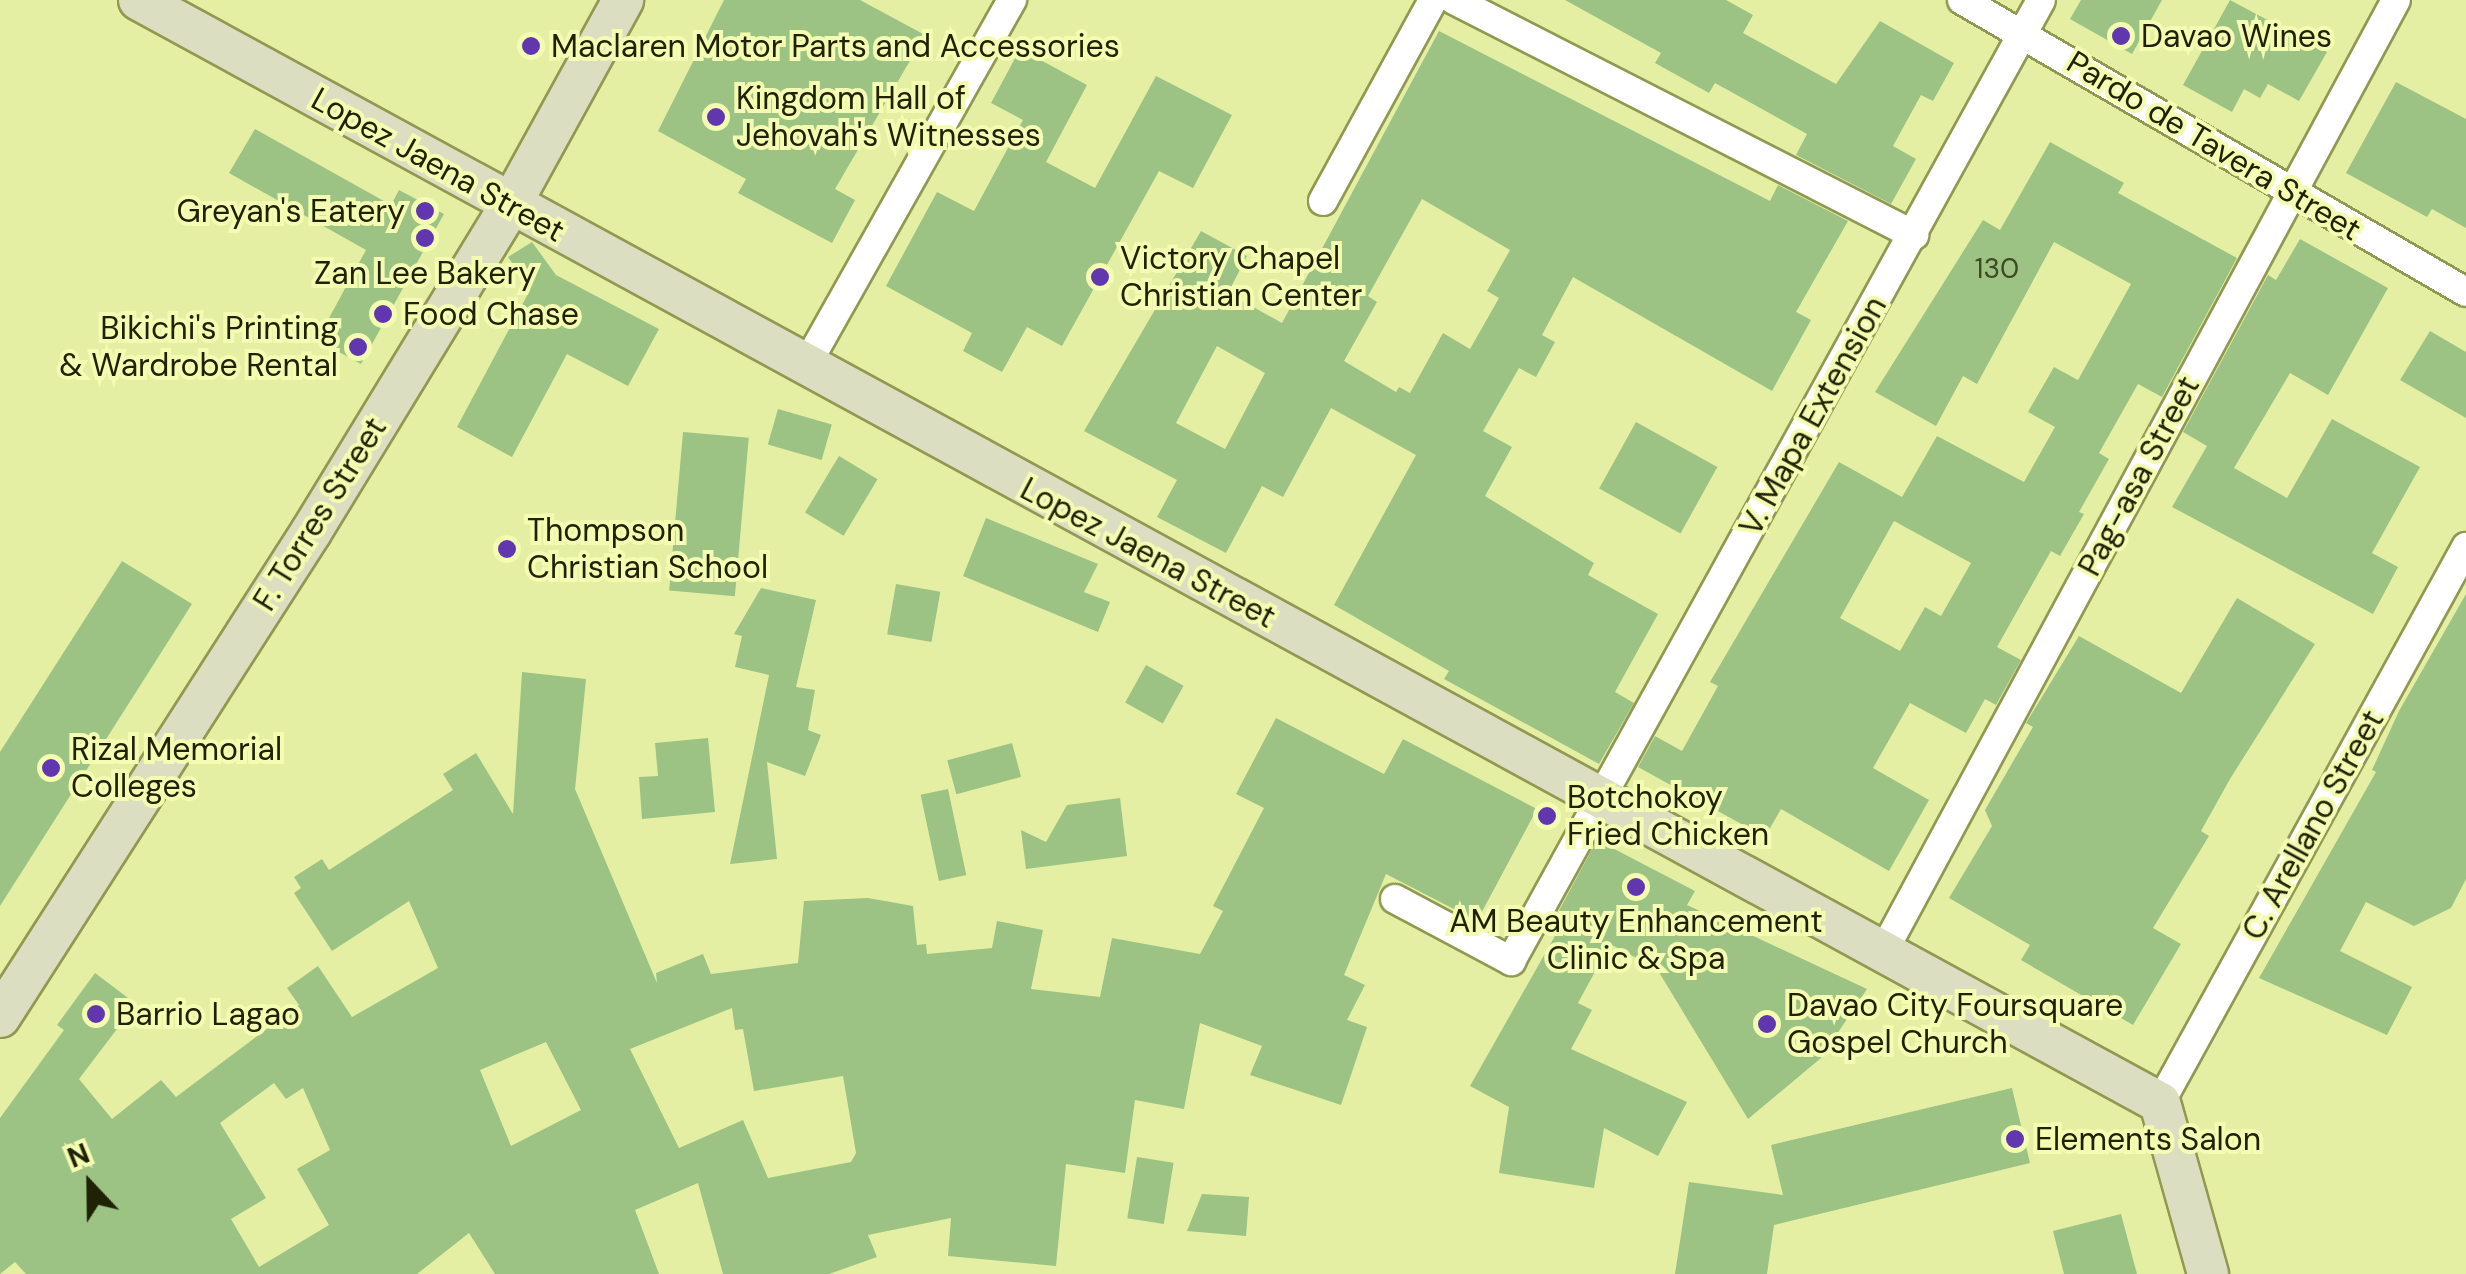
<!DOCTYPE html>
<style>
body{margin:0}
#map{position:relative;width:2466px;height:1274px;overflow:hidden;background:#e5efa4;font-family:"DM Sans",sans-serif}
div>[style]{position:absolute}
[style*='--x']{left:calc(var(--x)*1px);top:calc(var(--y)*1px);width:calc(var(--w)*1px);rotate:calc(var(--a)*1deg)}
.building>*{inset:0;background:#9cc384;transform-origin:0 0}
.roads{filter:drop-shadow(2px 0 #909851) drop-shadow(-2px 0 #909851) drop-shadow(0 2px #909851) drop-shadow(0 -2px #909851)}
.street>*{height:28px;margin:-14px;padding:0 14px;transform-origin:14px;border-radius:14px;background:#fff}
.secondary>*{height:40px;margin:-20px;padding:0 20px;transform-origin:20px;border-radius:20px;background:#dcdec2}
.dots>*{width:28px;height:28px;translate:-50% -50%;box-sizing:border-box;border:5px solid #f3fcb1;border-radius:50%}
span{translate:-50% -50%;white-space:nowrap;text-align:center;line-height:1.15;-webkit-text-stroke:8px #f3fcb1;paint-order:stroke}
.number-label{font-size:28px;color:#3f4a25}
.number-label span{-webkit-text-stroke-width:0}
.poi-label{font-size:32px;color:#202205}
.left{translate:0 -50%;text-align:left}
.right{translate:-100% -50%;text-align:right}
.street-label{font-size:32px;color:#202205}
.north{position:absolute;left:40px;top:1134px;width:100px;height:100px;-webkit-text-stroke:8px #f3fcb1;paint-order:stroke;rotate:338deg;font-size:28px;font-weight:700;line-height:40px;text-align:center;color:#202205}
.north::after{content:'';display:block;margin:auto;width:35px;height:45px;background:#202205;clip-path:polygon(50% 0,100% 100%,50% 72%,0 100%)}
</style>
<div id="map">
<div class="building">
<i style="clip-path:polygon(724px 0,860px 0,925px 35px,835px 189px,855px 200px,832px 243px,738px 193px,746px 179px,658px 131px)"></i>
<i style="clip-path:polygon(1565px 0,1726px 0,1753px 15px,1743px 33px,1836px 84px,1880px 21px,1954px 63px,1933px 101px,1921px 95px,1893px 146px,1916px 159px,1891px 204px,1796px 155px,1807px 134px,1715px 83px,1709px 93px,1655px 63px,1661px 53px)"></i>
<i style="clip-path:polygon(2081px 0,2162px 0,2132px 54px,2070px 19px)"></i>
<i style="clip-path:polygon(2230px 0,2327px 52px,2299px 101px,2268px 84px,2260px 98px,2244px 89px,2232px 112px,2183px 85px)"></i>
<i style="clip-path:polygon(evenodd,1439px 31px,1770px 201px,1778px 185px,1848px 221px,1796px 312px,1811px 320px,1772px 391px,1573px 277px,1542px 335px,1555px 342px,1536px 377px,1519px 368px,1483px 431px,1512px 447px,1485px 496px,1594px 563px,1588px 575px,1658px 614px,1615px 692px,1634px 703px,1599px 764px,1444px 679px,1449px 671px,1334px 605px,1416px 455px,1331px 408px,1283px 497px,1262px 486px,1226px 553px,1157px 517px,1177px 480px,1084px 431px,1201px 231px,1247px 256px,1228px 293px,1282px 323px,1439px 31px,1422px 199px,1510px 250px,1487px 291px,1499px 298px,1470px 349px,1443px 333px,1410px 393px,1399px 387px,1396px 392px,1344px 361px,1377px 302px,1368px 296px,1422px 199px,1439px 31px,1217px 346px,1265px 373px,1225px 449px,1176px 423px,1217px 346px)"></i>
<i style="clip-path:polygon(1020px 49px,1087px 85px,1046px 162px,1095px 188px,1156px 76px,1232px 115px,1193px 188px,1159px 171px,1062px 346px,1027px 327px,1002px 372px,963px 351px,972px 333px,886px 286px,937px 192px,974px 211px,1023px 120px,991px 103px)"></i>
<i style="clip-path:polygon(2396px 82px,2466px 119px,2466px 228px,2432px 209px,2427px 217px,2346px 173px)"></i>
<i style="clip-path:polygon(255px 129px,391px 205px,399px 190px,444px 214px,361px 364px,317px 340px,366px 250px,229px 173px)"></i>
<i style="clip-path:polygon(evenodd,2050px 142px,2124px 183px,2118px 193px,2237px 258px,2162px 397px,2138px 384px,2099px 453px,2109px 459px,2079px 512px,2084px 514px,2060px 556px,2051px 551px,1997px 647px,2021px 660px,1996px 705px,1985px 699px,1966px 733px,1910px 703px,1873px 768px,1929px 800px,1889px 871px,1781px 809px,1765px 837px,1638px 767px,1655px 736px,1682px 751px,1718px 686px,1710px 682px,1839px 462px,1902px 497px,1937px 436px,2024px 482px,2055px 427px,2028px 412px,2054px 367px,2078px 380px,2131px 284px,2054px 242px,1977px 384px,1963px 376px,1936px 426px,1875px 392px,1983px 220px,2000px 230px,2050px 142px,1894px 521px,1971px 563px,1941px 616px,1925px 607px,1900px 651px,1840px 618px,1894px 521px)"></i>
<i style="clip-path:polygon(2300px 239px,2388px 288px,2328px 395px,2290px 373px,2234px 468px,2287px 498px,2332px 419px,2420px 467px,2372px 553px,2398px 567px,2373px 614px,2172px 507px,2207px 446px,2183px 432px,2268px 275px,2276px 280px)"></i>
<i style="clip-path:polygon(532px 242px,556px 275px,659px 329px,628px 386px,567px 354px,512px 457px,457px 427px,530px 290px,508px 257px)"></i>
<i style="clip-path:polygon(2430px 331px,2466px 352px,2466px 418px,2400px 380px)"></i>
<i style="left:778px;top:409px;width:56px;height:37px;rotate:16deg"></i>
<i style="left:1636px;top:422px;width:93px;height:76px;rotate:29deg"></i>
<i style="left:683px;top:432px;width:66px;height:159px;rotate:5deg"></i>
<i style="left:839px;top:456px;width:45px;height:66px;rotate:31deg"></i>
<i style="clip-path:polygon(986px 518px,1098px 564px,1084px 592px,1110px 602px,1098px 632px,963px 576px)"></i>
<i style="clip-path:polygon(122px 561px,192px 604px,0 906px,0 752px)"></i>
<i style="left:896px;top:584px;width:45px;height:51px;rotate:10deg"></i>
<i style="clip-path:polygon(761px 588px,816px 600px,796px 687px,815px 690px,808px 730px,821px 735px,805px 776px,767px 762px,777px 859px,730px 864px,769px 675px,735px 667px,742px 636px,734px 634px)"></i>
<i style="clip-path:polygon(2466px 594px,2466px 879px,2451px 908px,2414px 926px,2366px 902px,2340px 951px,2412px 987px,2387px 1035px,2259px 978px,2376px 772px,2372px 770px,2399px 711px)"></i>
<i style="clip-path:polygon(2237px 598px,2315px 644px,2230px 779px,2201px 831px,2209px 836px,2153px 928px,2181px 944px,2133px 1025px,2021px 960px,2030px 945px,1949px 898px,1992px 826px,1985px 810px,2033px 727px,2026px 723px,2079px 636px,2181px 693px)"></i>
<i style="left:1146px;top:665px;width:43px;height:43px;rotate:29deg"></i>
<i style="clip-path:polygon(evenodd,522px 672px,586px 679px,575px 789px,657px 983px,656px 973px,703px 954px,711px 974px,798px 963px,804px 901px,868px 898px,913px 906px,917px 945px,926px 944px,927px 954px,992px 948px,997px 921px,1043px 930px,1031px 989px,1100px 997px,1112px 938px,1200px 954px,1223px 911px,1213px 906px,1264px 808px,1236px 794px,1276px 718px,1384px 774px,1403px 739px,1537px 809px,1477px 921px,1386px 874px,1344px 975px,1365px 985px,1347px 1020px,1367px 1027px,1341px 1105px,1250px 1075px,1262px 1046px,1200px 1023px,1184px 1109px,1135px 1100px,1125px 1173px,1066px 1164px,1056px 1266px,948px 1256px,951px 1218px,868px 1235px,877px 1257px,829px 1274px,723px 1274px,698px 1183px,635px 1210px,659px 1274px,495px 1274px,469px 1233px,417px 1274px,26px 1274px,15px 1262px,0 1274px,0 1118px,64px 1030px,57px 1025px,95px 973px,136px 1004px,79px 1079px,112px 1119px,161px 1080px,176px 1097px,240px 1049px,299px 1005px,287px 988px,318px 966px,352px 1017px,438px 968px,409px 901px,332px 951px,294px 893px,301px 888px,294px 877px,322px 859px,329px 870px,453px 790px,443px 774px,476px 753px,513px 814px,522px 672px,732px 1008px,735px 1030px,743px 1029px,754px 1091px,843px 1076px,856px 1153px,851px 1162px,768px 1178px,743px 1120px,679px 1148px,630px 1049px,732px 1008px,522px 672px,546px 1042px,581px 1110px,511px 1146px,480px 1070px,546px 1042px,522px 672px,274px 1083px,286px 1099px,303px 1088px,330px 1150px,297px 1169px,329px 1225px,259px 1267px,231px 1219px,266px 1198px,220px 1123px,274px 1083px)"></i>
<i style="clip-path:polygon(708px 738px,715px 812px,642px 819px,639px 777px,658px 776px,655px 743px)"></i>
<i style="left:1012px;top:743px;width:35px;height:67px;rotate:75deg"></i>
<i style="left:948px;top:789px;width:88px;height:28px;rotate:78deg"></i>
<i style="clip-path:polygon(1120px 798px,1127px 856px,1026px 869px,1021px 830px,1046px 842px,1067px 805px)"></i>
<i style="clip-path:polygon(1597px 840px,1695px 891px,1687px 905px,1867px 989px,1821px 1058px,1748px 1119px,1657px 969px,1610px 944px,1578px 1003px,1592px 1010px,1571px 1049px,1687px 1102px,1658px 1156px,1604px 1128px,1594px 1188px,1499px 1173px,1509px 1107px,1470px 1086px,1564px 920px,1556px 916px)"></i>
<i style="clip-path:polygon(2012px 1088px,2030px 1163px,1774px 1225px,1767px 1274px,1675px 1274px,1689px 1182px,1783px 1195px,1771px 1145px)"></i>
<i style="left:1137px;top:1157px;width:37px;height:62px;rotate:9deg"></i>
<i style="clip-path:polygon(1202px 1194px,1249px 1197px,1246px 1236px,1187px 1231px)"></i>
<i style="clip-path:polygon(2121px 1214px,2137px 1274px,2064px 1274px,2053px 1231px)"></i>
</div>
<div class="roads">
<div class="street">
<i style="--x:1454;--y:0;--w:517;--a:27.06"></i>
<i style="--x:1962;--y:0;--w:582;--a:30.09"></i>
<i style="--x:1323;--y:201;--w:229;--a:-61.3"></i>
<i style="--x:804;--y:369;--w:424;--a:-60.6"></i>
<i style="--x:1395;--y:899;--w:132;--a:28.1"></i>
<i style="--x:1511;--y:961;--w:1097;--a:-61.12"></i>
<i style="--x:1883;--y:952;--w:1081;--a:-61.68"></i>
<i style="--x:2160;--y:1103;--w:635;--a:-61.17"></i>
</div>
<div class="secondary">
<i style="--x:139;--y:0;--w:2302;--a:28.62"></i>
<i style="--x:2160;--y:1103;--w:178;--a:74.3"></i>
<i style="--x:0;--y:1017;--w:576;--a:-57.33"></i>
<i style="--x:311;--y:532;--w:384;--a:-58.6"></i>
<i style="--x:511;--y:204;--w:233;--a:-61.2"></i>
</div>
</div>
<div class="dots">
<i style="left:2121px;top:36px;background:#6137af"></i>
<i style="left:531px;top:46px;background:#6137af"></i>
<i style="left:716px;top:117px;background:#6137af"></i>
<i style="left:425px;top:211px;background:#6137af"></i>
<i style="left:425px;top:238px;background:#6137af"></i>
<i style="left:1100px;top:277px;background:#6137af"></i>
<i style="left:383px;top:314px;background:#6137af"></i>
<i style="left:358px;top:347px;background:#6137af"></i>
<i style="left:507px;top:549px;background:#6137af"></i>
<i style="left:51px;top:768px;background:#6137af"></i>
<i style="left:1547px;top:816px;background:#6137af"></i>
<i style="left:1636px;top:887px;background:#6137af"></i>
<i style="left:96px;top:1014px;background:#6137af"></i>
<i style="left:1767px;top:1024px;background:#6137af"></i>
<i style="left:2015px;top:1139px;background:#6137af"></i>
</div>
<div class="number-label">
<span style="left:1997px;top:269px">130</span>
</div>
<div class="poi-label">
<span class="left" style="left:2141px;top:36px">Davao Wines</span>
<span class="left" style="left:551px;top:46px">Maclaren Motor Parts and Accessories</span>
<span class="left" style="left:736px;top:117px">Kingdom Hall of<br>Jehovah's Witnesses</span>
<span class="right" style="left:405px;top:211px">Greyan's Eatery</span>
<span class="left" style="left:1120px;top:277px">Victory Chapel<br>Christian Center</span>
<span style="left:425px;top:273px">Zan Lee Bakery</span>
<span class="left" style="left:403px;top:314px">Food Chase</span>
<span class="right" style="left:338px;top:347px">Bikichi's Printing<br>&amp; Wardrobe Rental</span>
<span class="left" style="left:527px;top:549px">Thompson<br>Christian School</span>
<span class="left" style="left:71px;top:768px">Rizal Memorial<br>Colleges</span>
<span class="left" style="left:1567px;top:816px">Botchokoy<br>Fried Chicken</span>
<span style="left:1636px;top:940px">AM Beauty Enhancement<br>Clinic &amp; Spa</span>
<span class="left" style="left:1787px;top:1024px">Davao City Foursquare<br>Gospel Church</span>
<span class="left" style="left:116px;top:1014px">Barrio Lagao</span>
<span class="left" style="left:2035px;top:1139px">Elements Salon</span>
</div>
<div class="street-label">
<span style="left:2214px;top:146px;rotate:31deg">Pardo de Tavera Street</span>
<span style="left:438px;top:165px;rotate:29deg">Lopez Jaena Street</span>
<span style="left:1813px;top:416px;rotate:-61deg">V. Mapa Extension</span>
<span style="left:2139px;top:476px;rotate:-62deg">Pag-asa Street</span>
<span style="left:320px;top:514px;rotate:-58deg">F. Torres Street</span>
<span style="left:1148px;top:553px;rotate:28deg">Lopez Jaena Street</span>
<span style="left:2313px;top:825px;rotate:-61deg">C. Arellano Street</span>
</div>
<div class="north">N</div>
</div>
